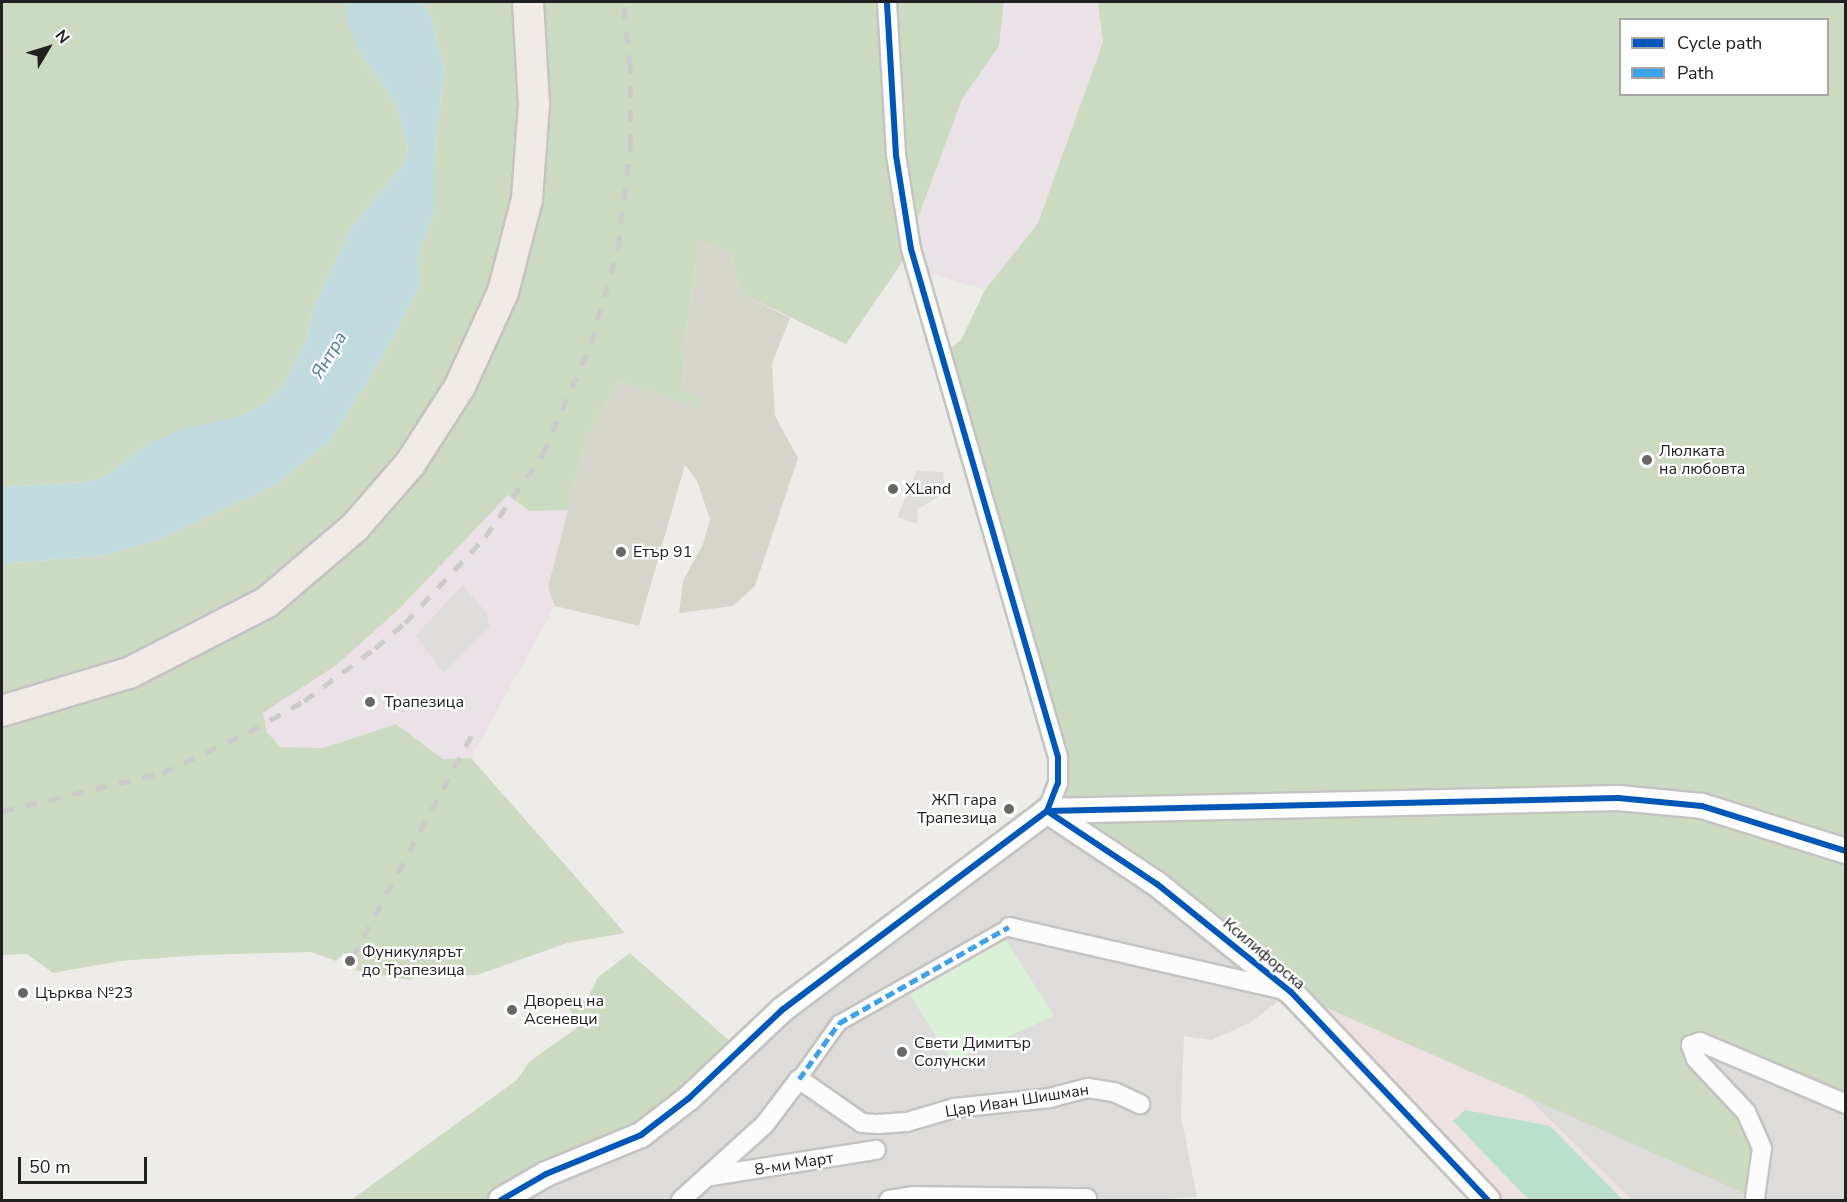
<!DOCTYPE html>
<meta charset="utf-8">
<style>
body{margin:0}
#map{position:relative;width:1847px;height:1202px;overflow:hidden;background:#eeece9;font-family:"Nunito Sans",sans-serif}
div>[style]{position:absolute}
[style*='--x']{left:calc(var(--x)*1px);top:calc(var(--y)*1px);width:calc(var(--w)*1px);rotate:calc(var(--a)*1deg)}
.residential>*{inset:0;background:#dddcda}
.commercial>*{inset:0;background:#eee1e1}
.industrial>*{inset:0;background:#ebe2e8}
.construction>*{inset:0;background:#d6d5cb}
.forest>*{inset:0;background:#ccdac1}
.park>*{inset:0;background:#daf1d7}
.pitch>*{inset:0;background:#b9e0cb}
.parking>*{inset:0;background:#dedddc}
.water>*{inset:0;background:#c0dade}
.roads{filter:drop-shadow(2px 0 #c4c3c1) drop-shadow(-2px 0 #c4c3c1) drop-shadow(0 2px #c4c3c1) drop-shadow(0 -2px #c4c3c1)}
.pedestrian>*{height:14px;margin:-7px;padding:0 7px;transform-origin:7px;border-radius:7px;background:#fcfcfc}
.minor>*{height:18px;margin:-9px;padding:0 9px;transform-origin:9px;border-radius:9px;background:#fcfcfc}
.tertiary>*{height:24px;margin:-12px;padding:0 12px;transform-origin:12px;border-radius:12px;background:#fcfcfc}
.primary>*{height:30px;margin:-15px;padding:0 15px;transform-origin:15px;border-radius:15px;background:#f1ebe6}
.rail>*{height:4.5px;margin-top:-2.25px;transform-origin:0;background:repeating-linear-gradient(90deg,#cbcbca 0 12px,transparent 0 24px)}
.quiet>*{height:4.5px;margin-top:-2.25px;transform-origin:0;background:repeating-linear-gradient(90deg,#3da2ea 0 9px,transparent 0 13.5px)}
.cycleway>*{height:6px;margin:-3px;padding:0 3px;transform-origin:3px;border-radius:3px;background:#0057b8}
.dots>*{width:16px;height:16px;translate:-50% -50%;box-sizing:border-box;border:3px solid #fff;border-radius:50%}
span{translate:-50% -50%;white-space:nowrap;text-align:center;line-height:1.15;-webkit-text-stroke:4.5px #fff;paint-order:stroke}
.poi-label{font-size:16px;color:#202020}
.left{translate:0 -50%;text-align:left}
.right{translate:-100% -50%;text-align:right}
.street-label{font-size:16px;color:#202020}
.water-label{font-size:18px;color:#4e7a98;font-style:italic}
.frame{position:absolute;inset:0;border:3px solid #202020;pointer-events:none}
.legend{position:absolute;left:1619px;top:18px;width:210px;height:78px;box-sizing:border-box;background:#fff;border:2px solid #a6a6a6;margin:0;padding:8px 10px;list-style:none;font-size:18px;color:#202020}
.legend li{display:flex;align-items:center;gap:12px;height:30px}
.legend b{width:30px;border:2px solid #a6a6a6}
.north{position:absolute;left:18px;top:18px;width:60px;height:60px;-webkit-text-stroke:4px #fff;paint-order:stroke;rotate:52deg;font-size:16px;font-weight:700;line-height:24px;text-align:center;color:#202020}
.north::after{content:'';display:block;margin:auto;width:21px;height:27px;background:#202020;clip-path:polygon(50% 0,100% 100%,50% 72%,0 100%)}
.scale{position:absolute;left:18px;top:1157px;width:129px;height:27px;box-sizing:border-box;border:3px solid #202020;border-top:0;padding-left:8px;font-size:18px;line-height:21px;white-space:nowrap;color:#202020;-webkit-text-stroke:4px #fff;paint-order:stroke}
</style>
<div id="map">
<div class="residential">
<i style="clip-path:polygon(1049px 805px,1291px 992px,1527px 1097px,1691px 1045px,1845px 1104px,1845px 1200px,1488px 1200px,1291px 992px,1249px 1023px,1212px 1040px,1184px 1036px,1181px 1116px,1197px 1197px,1148px 1200px,501px 1200px,604px 1153px)"></i>
</div>
<div class="commercial">
<i style="clip-path:polygon(1291px 992px,1527px 1097px,1632px 1200px,1482px 1200px)"></i>
</div>
<div class="industrial">
<i style="clip-path:polygon(1004px 2px,1102px 2px,1098px 4px,1103px 42px,1038px 223px,985px 290px,901px 264px,962px 99px,999px 46px)"></i>
<i style="clip-path:polygon(508px 495px,529px 511px,568px 510px,548px 586px,555px 606px,471px 758px,443px 759px,396px 724px,323px 748px,280px 747px,267px 732px,263px 713px,334px 666px,398px 610px)"></i>
</div>
<div class="construction">
<i style="clip-path:polygon(699px 242px,732px 254px,740px 293px,790px 318px,772px 364px,775px 416px,798px 458px,755px 586px,733px 606px,679px 613px,683px 581px,703px 544px,710px 519px,697px 481px,685px 465px,639px 626px,555px 606px,548px 587px,586px 440px,619px 381px,700px 408px,701px 400px,685px 391px,684px 351px)"></i>
</div>
<div class="forest">
<i style="clip-path:polygon(2px 2px,344px 2px,360px 53px,396px 104px,408px 150px,403px 165px,350px 229px,312px 312px,307px 339px,285px 382px,265px 403px,244px 415px,148px 444px,106px 476px,87px 482px,2px 487px)"></i>
<i style="clip-path:polygon(423px 2px,1004px 2px,999px 46px,962px 99px,901px 264px,846px 344px,740px 293px,732px 254px,699px 242px,684px 351px,685px 391px,701px 400px,700px 409px,619px 381px,586px 440px,568px 510px,529px 511px,508px 495px,398px 610px,335px 666px,263px 713px,267px 732px,280px 747px,323px 748px,396px 724px,443px 759px,471px 758px,625px 933px,567px 943px,477px 975px,417px 976px,409px 980px,355px 970px,359px 963px,344px 953px,336px 961px,311px 952px,201px 955px,120px 961px,53px 973px,27px 954px,2px 955px,2px 564px,107px 555px,160px 539px,277px 484px,331px 440px,383px 356px,422px 282px,417px 259px,434px 212px,434px 165px,444px 67px,432px 21px)"></i>
<i style="clip-path:polygon(evenodd,1102px 2px,1845px 2px,1845px 1104px,1691px 1045px,1762px 1148px,1755px 1198px,1291px 992px,1047px 811px,1058px 783px,941px 356px,961px 340px,985px 290px,1038px 223px,1103px 42px,1098px 4px,1102px 2px,1620px 20px,1828px 20px,1828px 94px,1620px 94px,1620px 20px)"></i>
<i style="clip-path:polygon(630px 953px,741px 1051px,689px 1098px,501px 1200px,351px 1200px,517px 1080px,529px 1062px,578px 1027px,569px 1007px,575px 995px,586px 1002px,598px 977px)"></i>
</div>
<div class="park">
<i style="clip-path:polygon(1006px 940px,1054px 1016px,952px 1061px,908px 992px)"></i>
</div>
<div class="pitch">
<i style="clip-path:polygon(1465px 1110px,1550px 1126px,1623px 1200px,1529px 1200px,1453px 1121px)"></i>
</div>
<div class="parking">
<i style="clip-path:polygon(917px 471px,943px 472px,945px 493px,918px 509px,917px 524px,897px 517px)"></i>
<i style="clip-path:polygon(463px 585px,486px 612px,490px 627px,444px 673px,415px 636px)"></i>
</div>
<div class="water">
<i style="clip-path:polygon(344px 2px,423px 2px,432px 21px,444px 67px,434px 165px,434px 212px,417px 259px,422px 282px,383px 356px,331px 440px,277px 484px,160px 539px,107px 555px,2px 564px,2px 487px,87px 482px,106px 476px,148px 444px,181px 429px,244px 415px,265px 403px,285px 382px,307px 339px,312px 312px,350px 229px,403px 165px,408px 150px,396px 104px,360px 53px,347px 23px)"></i>
</div>
<div class="roads">
<div class="pedestrian">
<i style="--x:799;--y:1079;--w:69;--a:-54.5"></i>
<i style="--x:839;--y:1023;--w:195;--a:-29.5"></i>
</div>
<div class="minor">
<i style="--x:887;--y:2;--w:153;--a:86.6"></i>
<i style="--x:896;--y:155;--w:95;--a:80.9"></i>
<i style="--x:911;--y:249;--w:529;--a:73.86"></i>
<i style="--x:1058;--y:757;--w:26;--a:90"></i>
<i style="--x:1058;--y:783;--w:30;--a:111"></i>
<i style="--x:1009;--y:927;--w:286;--a:12.9"></i>
<i style="--x:711;--y:1176;--w:167;--a:-9"></i>
<i style="--x:1755;--y:1198;--w:50;--a:-82"></i>
<i style="--x:1762;--y:1148;--w:39;--a:-114"></i>
<i style="--x:1746;--y:1112;--w:73;--a:-133.3"></i>
<i style="--x:1696;--y:1059;--w:15;--a:-110"></i>
<i style="--x:1691;--y:1045;--w:9;--a:-18"></i>
<i style="--x:1700;--y:1042;--w:159;--a:23"></i>
<i style="--x:681;--y:1200;--w:113;--a:-42.1"></i>
<i style="--x:765;--y:1124;--w:56;--a:-52.9"></i>
<i style="--x:799;--y:1079;--w:77;--a:34.9"></i>
<i style="--x:862;--y:1123;--w:16;--a:4"></i>
<i style="--x:878;--y:1124;--w:29;--a:-4"></i>
<i style="--x:907;--y:1122;--w:49;--a:-16.6"></i>
<i style="--x:954;--y:1108;--w:97;--a:-5.9"></i>
<i style="--x:1050;--y:1098;--w:39;--a:-15"></i>
<i style="--x:1088;--y:1088;--w:26;--a:9"></i>
<i style="--x:1114;--y:1092;--w:29;--a:25"></i>
<i style="--x:889;--y:1200;--w:24;--a:-9"></i>
<i style="--x:913;--y:1196;--w:174;--a:0.7"></i>
</div>
<div class="tertiary">
<i style="--x:1047;--y:811;--w:132;--a:33.6"></i>
<i style="--x:1157;--y:884;--w:172;--a:38.9"></i>
<i style="--x:1291;--y:992;--w:286;--a:46.6"></i>
<i style="--x:501;--y:1200;--w:52;--a:-30"></i>
<i style="--x:546;--y:1174;--w:103;--a:-22.3"></i>
<i style="--x:641;--y:1135;--w:61;--a:-37.6"></i>
<i style="--x:689;--y:1098;--w:128;--a:-43.4"></i>
<i style="--x:782;--y:1010;--w:331;--a:-36.9"></i>
<i style="--x:1047;--y:811;--w:571;--a:-1.3"></i>
<i style="--x:1618;--y:798;--w:84;--a:5.4"></i>
<i style="--x:1702;--y:806;--w:151;--a:17.4"></i>
</div>
<div class="primary">
<i style="--x:2;--y:711;--w:133;--a:-16.7"></i>
<i style="--x:129;--y:673;--w:155;--a:-27.2"></i>
<i style="--x:267;--y:602;--w:116;--a:-40.4"></i>
<i style="--x:355;--y:527;--w:84;--a:-48.9"></i>
<i style="--x:410;--y:464;--w:93;--a:-57.3"></i>
<i style="--x:460;--y:386;--w:103;--a:-65.4"></i>
<i style="--x:503;--y:292;--w:96;--a:-75.5"></i>
<i style="--x:527;--y:199;--w:95;--a:-85.8"></i>
<i style="--x:534;--y:104;--w:102;--a:-93.4"></i>
</div>
</div>
<div class="rail">
<i style="--x:2;--y:811;--w:164;--a:-13.4"></i>
<i style="--x:162;--y:773;--w:96;--a:-25.2"></i>
<i style="--x:249;--y:732;--w:63;--a:-29.4"></i>
<i style="--x:304;--y:701;--w:89;--a:-36.7"></i>
<i style="--x:375;--y:648;--w:39;--a:-40"></i>
<i style="--x:405;--y:623;--w:117;--a:-47.1"></i>
<i style="--x:485;--y:537;--w:101;--a:-55.1"></i>
<i style="--x:543;--y:454;--w:121;--a:-66.6"></i>
<i style="--x:591;--y:343;--w:100;--a:-74.3"></i>
<i style="--x:618;--y:247;--w:102;--a:-83.2"></i>
<i style="--x:630;--y:146;--w:79;--a:-90"></i>
<i style="--x:630;--y:67;--w:65;--a:-96.1"></i>
<i style="--x:352;--y:958;--w:260;--a:-61.8"></i>
</div>
<div class="quiet">
<i style="--x:799;--y:1079;--w:69;--a:-54.5"></i>
<i style="--x:839;--y:1023;--w:195;--a:-29.5"></i>
</div>
<div class="cycleway">
<i style="--x:1047;--y:811;--w:571;--a:-1.3"></i>
<i style="--x:1618;--y:798;--w:84;--a:5.4"></i>
<i style="--x:1702;--y:806;--w:151;--a:17.4"></i>
<i style="--x:1047;--y:811;--w:132;--a:33.6"></i>
<i style="--x:1157;--y:884;--w:172;--a:38.9"></i>
<i style="--x:1291;--y:992;--w:286;--a:46.6"></i>
<i style="--x:501;--y:1200;--w:52;--a:-30"></i>
<i style="--x:546;--y:1174;--w:103;--a:-22.3"></i>
<i style="--x:641;--y:1135;--w:61;--a:-37.6"></i>
<i style="--x:689;--y:1098;--w:128;--a:-43.4"></i>
<i style="--x:782;--y:1010;--w:331;--a:-36.9"></i>
<i style="--x:1047;--y:811;--w:30;--a:-69"></i>
<i style="--x:1058;--y:783;--w:26;--a:-90"></i>
<i style="--x:1058;--y:757;--w:529;--a:-106.14"></i>
<i style="--x:911;--y:249;--w:95;--a:-99.1"></i>
<i style="--x:896;--y:155;--w:153;--a:-93.4"></i>
</div>
<div class="dots">
<i style="left:1647px;top:460px;background:#686766"></i>
<i style="left:893px;top:489px;background:#686766"></i>
<i style="left:621px;top:552px;background:#686766"></i>
<i style="left:370px;top:702px;background:#686766"></i>
<i style="left:1009px;top:809px;background:#686766"></i>
<i style="left:350px;top:961px;background:#686766"></i>
<i style="left:23px;top:993px;background:#686766"></i>
<i style="left:512px;top:1010px;background:#686766"></i>
<i style="left:902px;top:1052px;background:#686766"></i>
</div>
<div class="poi-label">
<span class="left" style="left:1659px;top:460px">Люлката<br>на любовта</span>
<span class="left" style="left:905px;top:489px">XLand</span>
<span class="left" style="left:633px;top:552px">Етър 91</span>
<span class="left" style="left:384px;top:702px">Трапезица</span>
<span class="right" style="left:997px;top:809px">ЖП гара<br>Трапезица</span>
<span class="left" style="left:362px;top:961px">Фуникулярът<br>до Трапезица</span>
<span class="left" style="left:35px;top:993px">Църква №23</span>
<span class="left" style="left:524px;top:1010px">Дворец на<br>Асеневци</span>
<span class="left" style="left:914px;top:1052px">Свети Димитър<br>Солунски</span>
</div>
<div class="street-label">
<span style="left:1264px;top:954px;rotate:40deg">Ксилифорска</span>
<span style="left:1017px;top:1101px;rotate:-9deg">Цар Иван Шишман</span>
<span style="left:794px;top:1164px;rotate:-9deg">8-ми Март</span>
</div>
<div class="water-label">
<span style="left:329px;top:355px;rotate:-59deg">Янтра</span>
</div>
<div class="frame"></div>
<ul class="legend">
<li><b style="height:8px;background:#0057b8"></b>Cycle path</li>
<li><b style="height:8px;background:#3da2ea"></b>Path</li>
</ul>
<div class="north">N</div>
<div class="scale">50 m</div>
</div>
